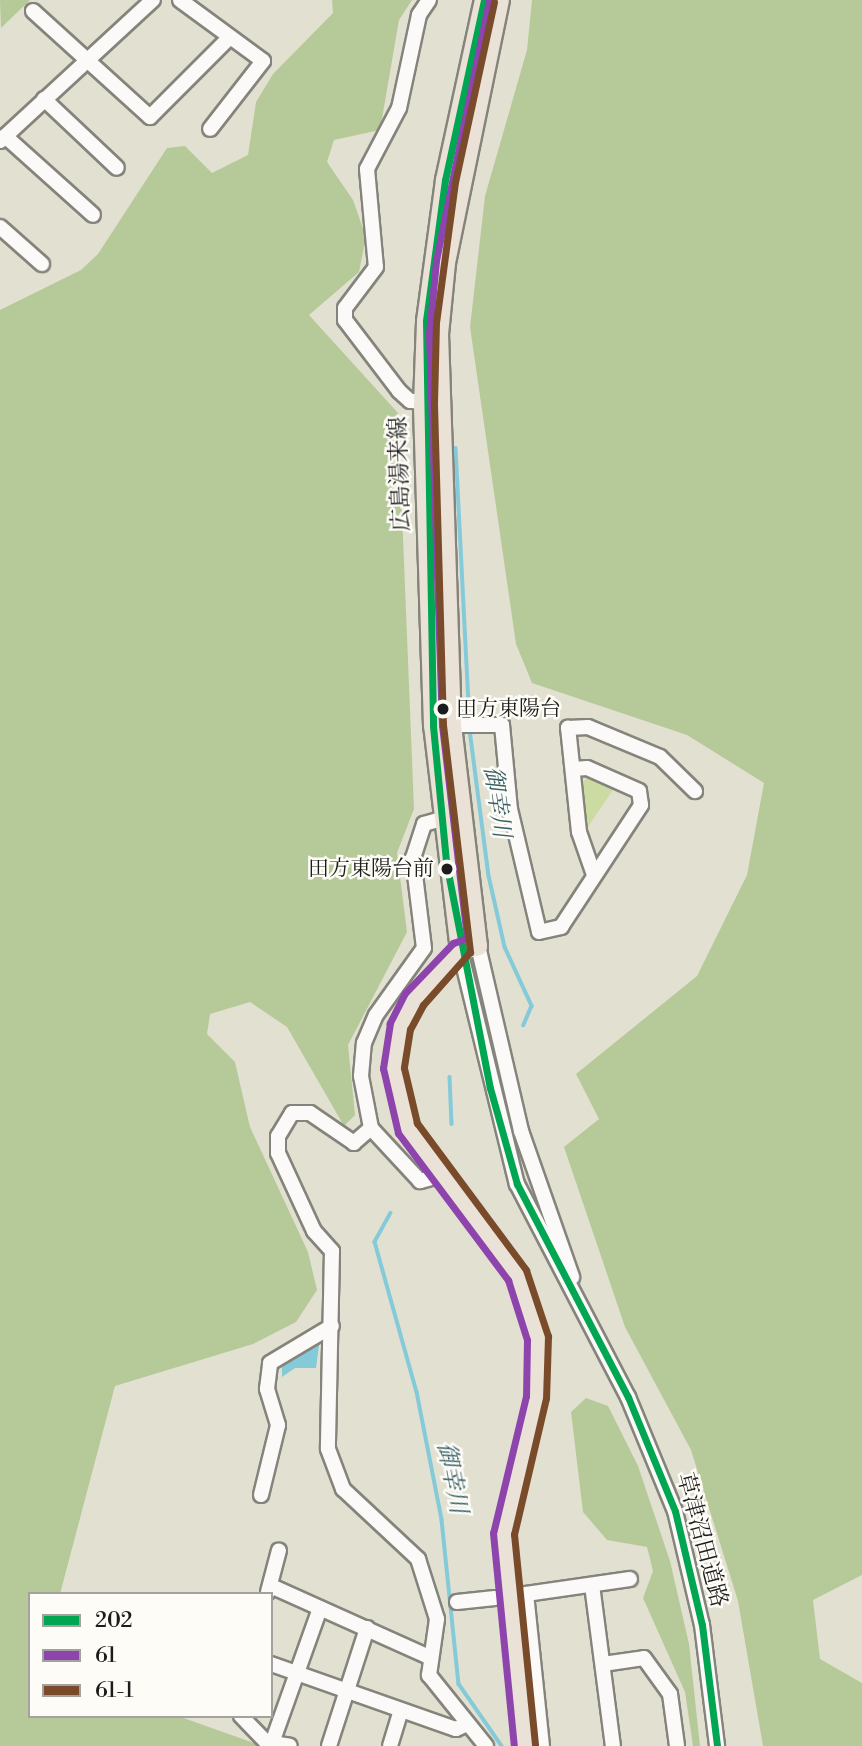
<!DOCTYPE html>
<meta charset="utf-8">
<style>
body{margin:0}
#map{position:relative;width:862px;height:1746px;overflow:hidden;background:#e2e0d0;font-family:"Libre Bodoni","Noto Serif JP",serif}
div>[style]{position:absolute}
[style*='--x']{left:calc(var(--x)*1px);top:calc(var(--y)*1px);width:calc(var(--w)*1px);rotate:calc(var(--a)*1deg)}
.green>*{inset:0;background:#cbdba2}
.forest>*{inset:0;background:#b6ca99}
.water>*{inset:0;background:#85cad8}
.stream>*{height:3.5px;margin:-1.75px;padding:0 1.75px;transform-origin:1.75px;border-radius:1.75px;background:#85cad8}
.roads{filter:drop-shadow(2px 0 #85847c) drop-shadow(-2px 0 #85847c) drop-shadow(0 2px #85847c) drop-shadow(0 -2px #85847c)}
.minor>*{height:14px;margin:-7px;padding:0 7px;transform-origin:7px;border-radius:7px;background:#fbfaf8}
.major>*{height:18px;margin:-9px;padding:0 9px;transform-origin:9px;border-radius:9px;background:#eae2d6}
.bus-1>*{height:7px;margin:-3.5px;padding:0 3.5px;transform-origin:3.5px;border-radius:3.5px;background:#00a651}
.bus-2>*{height:7px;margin:-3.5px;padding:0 3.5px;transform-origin:3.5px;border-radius:3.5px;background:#8e44ad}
.bus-3>*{height:7px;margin:-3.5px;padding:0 3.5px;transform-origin:3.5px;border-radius:3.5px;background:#7a4b2a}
.dots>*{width:19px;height:19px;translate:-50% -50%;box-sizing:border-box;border:4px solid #fdfcf7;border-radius:50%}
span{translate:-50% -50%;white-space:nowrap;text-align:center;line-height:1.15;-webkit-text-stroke:5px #fdfcf7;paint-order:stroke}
.bus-label{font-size:21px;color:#1c1c1c}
.left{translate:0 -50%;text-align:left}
.right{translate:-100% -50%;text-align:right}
.street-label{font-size:23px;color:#1c1c1c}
.water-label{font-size:24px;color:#365e68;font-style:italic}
.legend{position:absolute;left:28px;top:1592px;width:245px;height:126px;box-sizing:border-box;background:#fdfcf7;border:2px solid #a3a29f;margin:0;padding:9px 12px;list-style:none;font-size:21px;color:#1c1c1c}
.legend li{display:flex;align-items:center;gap:14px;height:35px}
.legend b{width:35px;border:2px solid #a3a29f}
</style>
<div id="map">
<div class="green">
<i style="clip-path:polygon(591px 776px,615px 787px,585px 831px,582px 782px)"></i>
</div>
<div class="forest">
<i style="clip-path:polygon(0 0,30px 0,1px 28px)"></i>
<i style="clip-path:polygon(332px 0,412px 0,399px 20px,380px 130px,334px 140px,327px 162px,353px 200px,366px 237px,359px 272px,309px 315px,398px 413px,414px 809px,397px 853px,407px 932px,348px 1045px,355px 1115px,344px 1126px,287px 1027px,250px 1002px,210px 1014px,207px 1034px,235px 1062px,250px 1127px,308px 1252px,317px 1290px,296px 1322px,253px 1344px,115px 1386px,60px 1594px,30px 1594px,30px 1716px,178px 1716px,262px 1746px,0 1746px,0 310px,81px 270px,98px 254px,167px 148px,185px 146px,212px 173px,248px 155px,256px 102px,273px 74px,333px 13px)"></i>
<i style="clip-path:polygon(532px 0,862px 0,862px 1575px,813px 1600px,820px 1659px,862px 1683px,862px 1746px,763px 1746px,738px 1601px,691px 1450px,625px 1327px,564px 1147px,599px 1119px,576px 1074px,697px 976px,747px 875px,764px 783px,687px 735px,532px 683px,516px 644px,470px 327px,485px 196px,527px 50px)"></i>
<i style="clip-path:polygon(586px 1398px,608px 1406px,638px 1466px,670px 1561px,689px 1644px,700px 1746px,693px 1746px,685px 1692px,643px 1598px,653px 1571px,647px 1547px,607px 1540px,583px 1512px,571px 1412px)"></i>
</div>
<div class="water">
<i style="clip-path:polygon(320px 1338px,316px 1368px,295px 1368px,282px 1377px,282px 1367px)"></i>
</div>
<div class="stream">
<i style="--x:456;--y:448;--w:274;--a:87.1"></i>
<i style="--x:470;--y:730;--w:147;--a:82.6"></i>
<i style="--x:489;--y:876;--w:73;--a:77.3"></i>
<i style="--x:505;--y:947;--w:65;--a:65.4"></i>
<i style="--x:532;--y:1006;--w:21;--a:113"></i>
<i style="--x:450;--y:1077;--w:47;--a:87.6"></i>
<i style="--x:391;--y:1213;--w:33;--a:119"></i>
<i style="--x:375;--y:1242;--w:156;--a:74.4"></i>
<i style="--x:417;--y:1392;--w:130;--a:78.9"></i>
<i style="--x:442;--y:1520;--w:165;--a:84.1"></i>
<i style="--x:459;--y:1684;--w:75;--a:55.3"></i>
</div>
<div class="roads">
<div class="minor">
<i style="--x:180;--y:0;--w:103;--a:36.3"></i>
<i style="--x:263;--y:61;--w:86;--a:127.9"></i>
<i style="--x:429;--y:0;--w:18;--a:124"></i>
<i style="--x:419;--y:15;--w:95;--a:102.1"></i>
<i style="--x:399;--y:108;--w:69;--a:117.7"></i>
<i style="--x:367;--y:169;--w:98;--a:84.8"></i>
<i style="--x:376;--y:267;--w:51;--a:127.1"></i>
<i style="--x:345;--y:308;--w:12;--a:90"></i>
<i style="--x:345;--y:320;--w:89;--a:52.7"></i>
<i style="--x:399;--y:391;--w:15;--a:42"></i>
<i style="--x:410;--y:401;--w:23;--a:2"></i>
<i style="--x:33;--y:11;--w:158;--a:42.2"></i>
<i style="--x:150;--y:117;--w:112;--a:-45"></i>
<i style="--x:44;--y:99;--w:100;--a:43.4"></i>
<i style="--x:5;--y:136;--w:118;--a:41.9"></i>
<i style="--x:0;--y:141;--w:208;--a:-42.7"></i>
<i style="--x:0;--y:227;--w:56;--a:41.4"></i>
<i style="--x:442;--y:725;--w:60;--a:0"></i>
<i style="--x:502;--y:725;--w:84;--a:84.6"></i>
<i style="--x:510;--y:809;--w:126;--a:76.7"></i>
<i style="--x:539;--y:932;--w:23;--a:-13"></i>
<i style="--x:561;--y:927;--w:146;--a:-56.7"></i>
<i style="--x:641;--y:805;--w:14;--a:-98"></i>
<i style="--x:639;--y:791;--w:57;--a:-156.1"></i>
<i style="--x:587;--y:768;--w:14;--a:176"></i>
<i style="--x:594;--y:875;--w:46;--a:-109.2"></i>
<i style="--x:579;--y:832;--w:105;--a:-96"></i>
<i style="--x:568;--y:728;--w:20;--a:-3"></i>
<i style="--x:588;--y:727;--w:78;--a:22.6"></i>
<i style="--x:660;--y:757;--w:49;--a:44.2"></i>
<i style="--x:478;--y:946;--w:190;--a:76.9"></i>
<i style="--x:521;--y:1131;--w:155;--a:70.7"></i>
<i style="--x:460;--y:951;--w:240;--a:76.3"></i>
<i style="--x:517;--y:1184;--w:240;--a:62.5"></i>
<i style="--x:628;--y:1397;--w:123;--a:67.6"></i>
<i style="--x:675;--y:1511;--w:117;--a:76.7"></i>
<i style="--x:702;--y:1625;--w:122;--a:82.9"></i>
<i style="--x:371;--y:1128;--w:23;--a:139"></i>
<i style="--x:354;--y:1143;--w:53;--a:-145.7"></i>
<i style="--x:310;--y:1113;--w:18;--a:180"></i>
<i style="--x:292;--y:1113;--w:27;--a:121"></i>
<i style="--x:278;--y:1136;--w:17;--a:90"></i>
<i style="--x:278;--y:1153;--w:86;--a:65.2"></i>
<i style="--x:314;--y:1231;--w:27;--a:48"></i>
<i style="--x:332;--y:1251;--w:198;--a:91.2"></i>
<i style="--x:328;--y:1449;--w:43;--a:69.4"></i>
<i style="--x:343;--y:1489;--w:103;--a:43"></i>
<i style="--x:418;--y:1559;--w:63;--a:72.4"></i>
<i style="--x:437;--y:1619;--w:57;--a:98.1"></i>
<i style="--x:429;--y:1675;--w:91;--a:51.2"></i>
<i style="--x:439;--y:1176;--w:20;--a:165"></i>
<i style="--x:420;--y:1181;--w:72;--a:-132.8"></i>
<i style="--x:371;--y:1128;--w:53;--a:-100.9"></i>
<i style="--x:361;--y:1076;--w:33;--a:-85"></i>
<i style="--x:364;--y:1043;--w:30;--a:-67"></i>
<i style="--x:376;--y:1015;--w:82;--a:-54.4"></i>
<i style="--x:424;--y:948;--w:91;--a:-97"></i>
<i style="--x:413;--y:858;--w:36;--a:-72"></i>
<i style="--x:424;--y:824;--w:18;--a:-16"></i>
<i style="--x:261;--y:1495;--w:72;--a:-76.3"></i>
<i style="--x:278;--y:1425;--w:38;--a:-107"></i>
<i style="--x:267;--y:1389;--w:26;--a:-83"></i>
<i style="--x:270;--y:1363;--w:72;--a:-30.8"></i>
<i style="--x:592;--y:1585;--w:162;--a:82.6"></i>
<i style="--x:271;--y:1586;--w:173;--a:24.2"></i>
<i style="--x:268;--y:1592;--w:43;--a:-75.3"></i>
<i style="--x:457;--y:1602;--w:38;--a:-6"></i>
<i style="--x:271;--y:1664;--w:196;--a:19.4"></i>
<i style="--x:456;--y:1729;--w:12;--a:-24"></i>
<i style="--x:603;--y:1664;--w:41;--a:-8.3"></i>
<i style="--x:644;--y:1658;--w:44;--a:54.2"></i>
<i style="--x:670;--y:1694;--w:52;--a:82.3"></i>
<i style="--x:241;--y:1716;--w:36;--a:46"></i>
<i style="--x:266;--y:1742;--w:24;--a:9"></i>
<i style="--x:272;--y:1743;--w:143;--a:-70.4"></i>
<i style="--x:329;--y:1746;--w:124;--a:-72.1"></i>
<i style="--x:390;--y:1746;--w:37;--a:-73"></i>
<i style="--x:542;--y:1746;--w:153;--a:-96"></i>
<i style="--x:526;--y:1594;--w:105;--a:-8.2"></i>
</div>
<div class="major">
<i style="--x:500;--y:0;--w:268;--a:101.6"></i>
<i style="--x:446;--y:263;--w:71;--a:95.6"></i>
<i style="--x:439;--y:334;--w:391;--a:88.1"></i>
<i style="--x:452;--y:725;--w:223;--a:83.3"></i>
<i style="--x:478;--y:946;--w:19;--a:164"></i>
<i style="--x:460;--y:951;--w:66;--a:133.8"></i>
<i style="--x:414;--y:999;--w:30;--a:117"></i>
<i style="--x:400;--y:1026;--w:43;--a:99.5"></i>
<i style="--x:393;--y:1068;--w:62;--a:76.9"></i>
<i style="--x:407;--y:1128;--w:184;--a:53.2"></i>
<i style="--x:517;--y:1275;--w:66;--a:71.6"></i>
<i style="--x:538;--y:1338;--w:59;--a:91.9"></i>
<i style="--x:536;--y:1397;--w:140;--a:103.6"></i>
<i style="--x:503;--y:1533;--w:214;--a:84.1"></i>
<i style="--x:460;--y:951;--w:227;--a:-96.8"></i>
<i style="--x:433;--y:726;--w:322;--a:-91.8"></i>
<i style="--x:423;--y:404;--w:83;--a:-87.9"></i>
<i style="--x:426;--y:321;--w:142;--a:-82.3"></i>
<i style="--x:445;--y:180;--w:184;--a:-77.8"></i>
</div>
</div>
<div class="bus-1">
<i style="--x:484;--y:0;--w:184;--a:102.2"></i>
<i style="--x:445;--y:180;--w:142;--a:97.7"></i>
<i style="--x:426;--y:321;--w:405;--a:89"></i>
<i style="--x:433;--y:726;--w:137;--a:84.5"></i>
<i style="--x:446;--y:862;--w:230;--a:79"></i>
<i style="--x:490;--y:1088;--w:100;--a:74.3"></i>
<i style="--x:517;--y:1184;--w:240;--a:62.5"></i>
<i style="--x:628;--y:1397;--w:123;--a:67.6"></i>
<i style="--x:675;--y:1511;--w:117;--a:76.7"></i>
<i style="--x:702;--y:1625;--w:122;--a:82.9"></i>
</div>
<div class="bus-2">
<i style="--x:489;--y:0;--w:266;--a:101.5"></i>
<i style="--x:436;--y:261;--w:73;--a:95.5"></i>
<i style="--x:429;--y:334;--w:391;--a:88.1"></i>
<i style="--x:442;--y:725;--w:214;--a:83.3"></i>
<i style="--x:467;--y:938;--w:15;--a:160"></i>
<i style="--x:453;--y:943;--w:69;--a:133.8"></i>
<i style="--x:405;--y:993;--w:34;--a:117"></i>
<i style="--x:390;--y:1023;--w:46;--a:98.8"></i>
<i style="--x:383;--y:1068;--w:67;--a:77"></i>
<i style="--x:398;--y:1133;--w:184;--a:53.2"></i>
<i style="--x:508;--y:1280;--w:63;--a:72.4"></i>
<i style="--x:527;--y:1340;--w:56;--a:91"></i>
<i style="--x:526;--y:1396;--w:141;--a:103.5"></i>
<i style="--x:493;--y:1533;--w:214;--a:84.4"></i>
</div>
<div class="bus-3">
<i style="--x:494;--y:2;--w:184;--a:102.2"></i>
<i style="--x:455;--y:182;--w:141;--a:97.7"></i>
<i style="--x:436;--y:322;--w:82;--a:91.4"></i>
<i style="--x:434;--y:404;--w:321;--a:88.4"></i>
<i style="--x:443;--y:725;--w:229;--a:83.2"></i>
<i style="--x:470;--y:952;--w:71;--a:131.6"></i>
<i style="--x:423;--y:1005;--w:27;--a:118"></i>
<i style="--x:410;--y:1029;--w:39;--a:99"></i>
<i style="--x:404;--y:1068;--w:57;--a:76.7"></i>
<i style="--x:417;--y:1123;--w:183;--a:53.4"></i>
<i style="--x:526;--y:1270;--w:70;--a:71.6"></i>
<i style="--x:548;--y:1336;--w:62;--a:91.8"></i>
<i style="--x:546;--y:1398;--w:140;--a:103.2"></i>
<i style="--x:514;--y:1534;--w:212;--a:84.3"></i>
</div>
<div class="dots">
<i style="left:443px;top:709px;background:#1c1c1c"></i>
<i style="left:447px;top:869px;background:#1c1c1c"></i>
</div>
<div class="bus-label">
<span class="left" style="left:456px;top:709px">田方東陽台</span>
<span class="right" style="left:434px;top:869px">田方東陽台前</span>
</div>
<div class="street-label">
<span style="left:400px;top:474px;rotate:-92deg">広島湯来線</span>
<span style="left:702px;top:1540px;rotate:75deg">草津沼田道路</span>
</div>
<div class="water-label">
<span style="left:496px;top:802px;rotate:82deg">御幸川</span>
<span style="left:451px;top:1478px;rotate:79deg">御幸川</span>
</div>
<ul class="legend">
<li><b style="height:9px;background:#00a651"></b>202</li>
<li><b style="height:9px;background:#8e44ad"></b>61</li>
<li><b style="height:9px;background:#7a4b2a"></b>61-1</li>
</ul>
</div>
